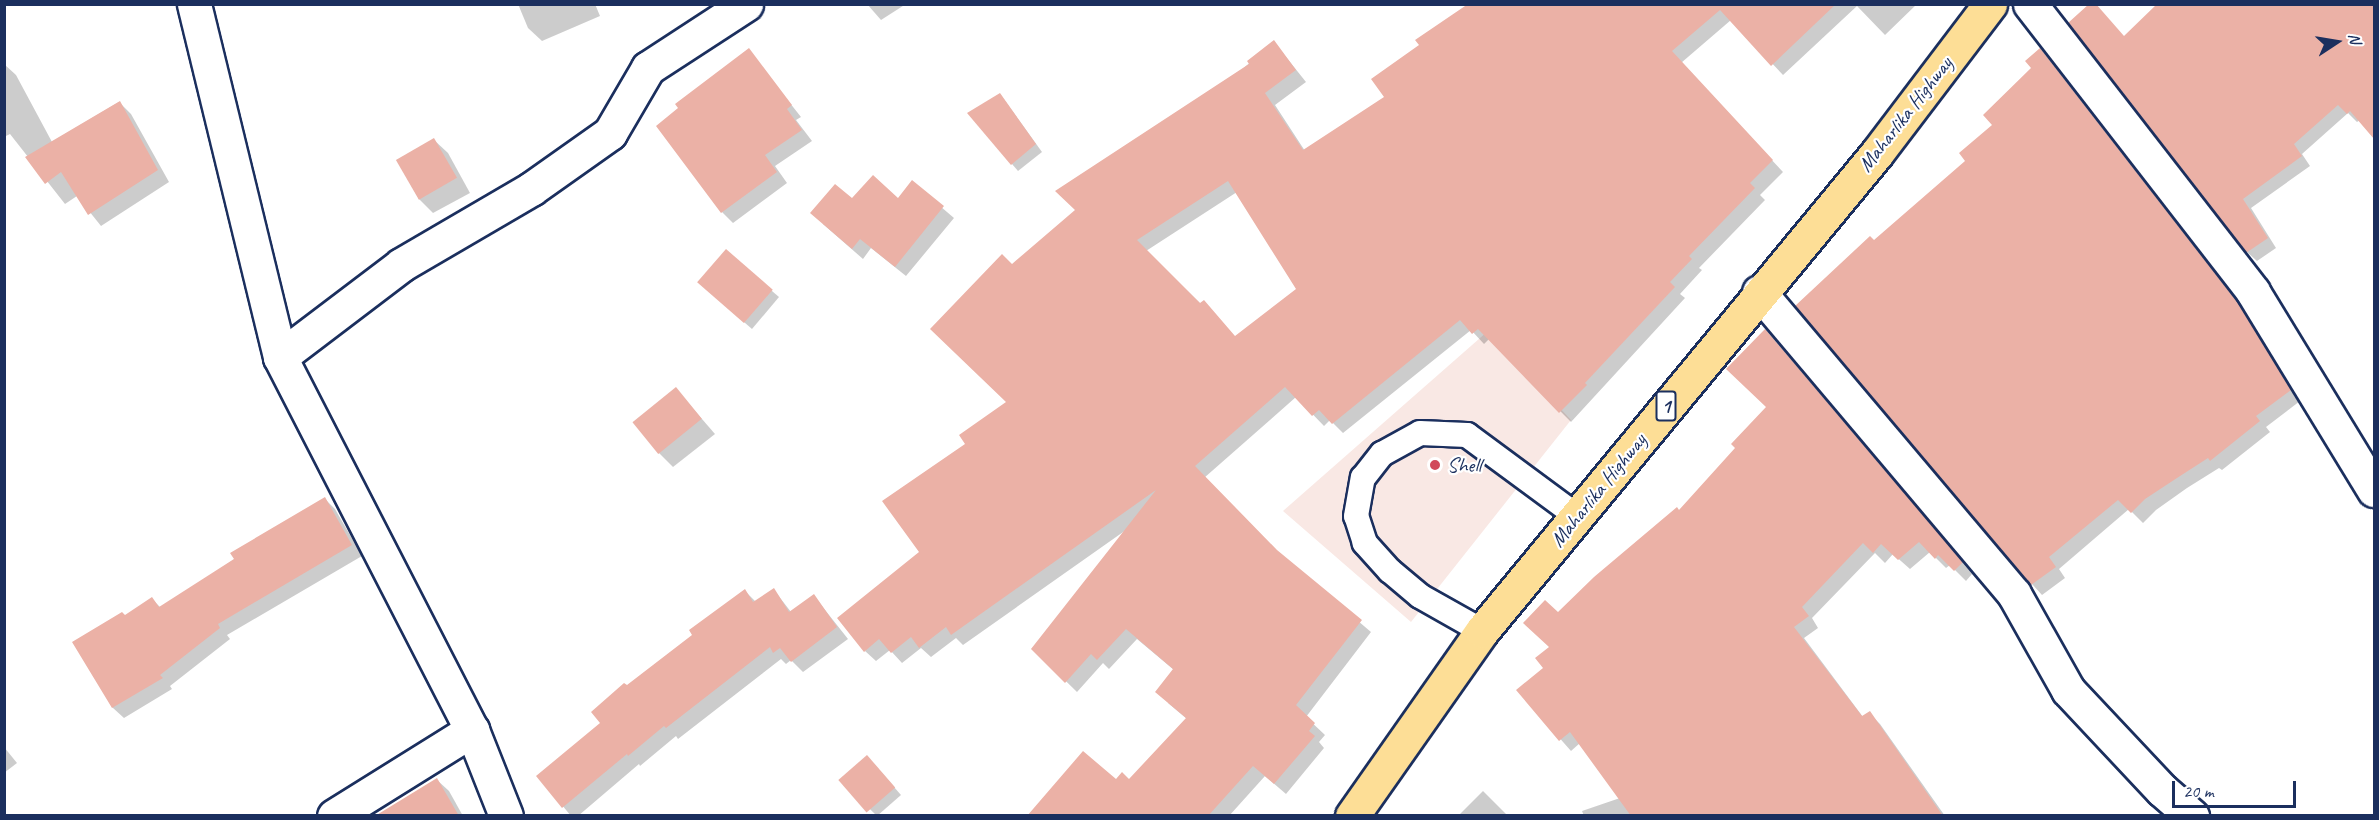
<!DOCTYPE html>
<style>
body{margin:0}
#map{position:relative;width:2379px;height:820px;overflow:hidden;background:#fff;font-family:Caveat,sans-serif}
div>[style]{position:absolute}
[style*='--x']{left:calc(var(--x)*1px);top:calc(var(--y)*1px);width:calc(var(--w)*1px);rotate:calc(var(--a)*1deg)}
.built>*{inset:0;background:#f9e8e4}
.shadow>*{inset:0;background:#0003}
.building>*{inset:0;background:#ebb1a6;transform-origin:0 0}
.roads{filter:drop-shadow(2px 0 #1b2f5e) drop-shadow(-2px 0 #1b2f5e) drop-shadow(0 2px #1b2f5e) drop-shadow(0 -2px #1b2f5e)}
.service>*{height:24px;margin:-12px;padding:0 12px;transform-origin:12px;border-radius:12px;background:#fff}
.minor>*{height:33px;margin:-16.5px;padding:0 16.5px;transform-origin:16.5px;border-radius:16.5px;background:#fff}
.trunk>*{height:33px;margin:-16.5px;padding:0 16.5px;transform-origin:16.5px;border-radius:16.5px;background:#fdde96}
.dots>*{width:16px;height:16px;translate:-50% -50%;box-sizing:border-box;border:3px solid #fff;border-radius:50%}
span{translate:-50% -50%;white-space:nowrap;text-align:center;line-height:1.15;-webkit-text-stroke:4.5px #fff;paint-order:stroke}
.shield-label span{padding:2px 4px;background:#fff;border:2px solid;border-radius:4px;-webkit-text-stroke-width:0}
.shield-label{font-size:20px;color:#1b2f5e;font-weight:700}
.street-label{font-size:21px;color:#1b2f5e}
.poi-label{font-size:21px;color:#1b2f5e}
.left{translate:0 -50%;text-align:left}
.frame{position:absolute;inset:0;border:6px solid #1b2f5e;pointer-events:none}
.north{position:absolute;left:2307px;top:12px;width:60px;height:60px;-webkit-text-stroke:4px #fff;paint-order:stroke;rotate:78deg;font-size:16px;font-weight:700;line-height:24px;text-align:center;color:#1b2f5e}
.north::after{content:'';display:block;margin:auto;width:21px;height:27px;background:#1b2f5e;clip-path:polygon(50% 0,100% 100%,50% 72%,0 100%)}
.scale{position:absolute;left:2172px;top:781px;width:124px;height:27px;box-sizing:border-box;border:3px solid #1b2f5e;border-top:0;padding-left:8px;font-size:18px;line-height:21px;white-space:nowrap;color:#1b2f5e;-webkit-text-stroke:4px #fff;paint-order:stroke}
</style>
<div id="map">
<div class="built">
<i style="clip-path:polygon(1488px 331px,1571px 420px,1411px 622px,1283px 511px)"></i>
</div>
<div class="shadow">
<i style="clip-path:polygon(518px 4px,595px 4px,600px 16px,542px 41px,528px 28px)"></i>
<i style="clip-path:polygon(867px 4px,906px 4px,881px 20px)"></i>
<i style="clip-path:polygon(evenodd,1655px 4px,1917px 4px,1885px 35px,1857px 6px,1783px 75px,1731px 20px,1681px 63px,1783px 172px,1760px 195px,1765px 200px,1699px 268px,1702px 270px,1680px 294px,1685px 298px,1571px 422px,1489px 339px,1484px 344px,1471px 330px,1343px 433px,1330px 420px,1324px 426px,1296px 397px,1204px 478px,1277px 552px,1371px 632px,1306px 717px,1325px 735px,1319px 742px,1324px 748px,1286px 794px,1265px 776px,1229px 816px,1029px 816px,1116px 781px,1130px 781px,1187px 719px,1168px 703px,1174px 670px,1137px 639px,1109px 669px,1103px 663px,1077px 692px,1033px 649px,1126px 530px,963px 645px,956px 638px,931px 657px,921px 648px,902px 663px,890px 650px,876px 661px,865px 651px,921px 552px,967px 445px,1008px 403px,1012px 266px,1274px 42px,1306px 82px,1275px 105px,1305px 151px,1655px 4px,1237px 192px,1298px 289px,1236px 338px,1146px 251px,1237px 192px)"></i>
<i style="clip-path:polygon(2159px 4px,2374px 4px,2374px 130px,2372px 133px,2360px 120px,2357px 122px,2348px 113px,2302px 154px,2310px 166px,2251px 208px,2276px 248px,2257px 261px,2247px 252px,2124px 38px)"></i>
<i style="clip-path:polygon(748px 50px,801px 117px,796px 120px,812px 141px,775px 166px,787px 183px,733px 223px,722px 212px)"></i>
<i style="clip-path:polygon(2040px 50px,2248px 315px,2300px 401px,2266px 427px,2270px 432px,2222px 470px,2219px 468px,2187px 488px,2156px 510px,2143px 523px,2129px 509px,2059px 569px,2065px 578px,2042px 595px,2032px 584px,1874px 242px,1968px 161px,2033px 68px)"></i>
<i style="clip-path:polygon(4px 64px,16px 75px,52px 142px,119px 102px,131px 114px,169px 182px,101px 226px,77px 196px,65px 204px,10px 134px,4px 137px)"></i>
<i style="clip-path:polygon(1000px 94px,1042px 152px,1018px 171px,1012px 164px)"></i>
<i style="clip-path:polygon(434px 140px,448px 153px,470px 193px,433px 213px,419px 199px,397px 160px)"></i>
<i style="clip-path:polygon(912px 182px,954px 218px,906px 276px,871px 248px,863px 259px,823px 224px,898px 200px)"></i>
<i style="clip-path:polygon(707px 290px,772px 291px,779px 297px,752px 329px)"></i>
<i style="clip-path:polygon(1765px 331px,1972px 574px,1966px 581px,1950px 565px,1946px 568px,1930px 552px,1910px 569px,1893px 554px,1885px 563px,1875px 553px,1812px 618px,1818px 628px,1804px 638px,1863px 717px,1869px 713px,1880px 724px,1945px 816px,1584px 816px,1582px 811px,1620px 798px,1580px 743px,1571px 751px,1518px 691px,1545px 668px,1558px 614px,1679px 512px,1737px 448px,1767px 407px)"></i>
<i style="clip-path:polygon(676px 389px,715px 434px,673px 467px,659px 453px)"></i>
<i style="clip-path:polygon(325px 499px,335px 509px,362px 556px,227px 635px,230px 639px,170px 686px,172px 689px,124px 718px,113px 708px,74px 642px,125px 617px,152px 599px,161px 608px)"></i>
<i style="clip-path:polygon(774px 590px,791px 612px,814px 596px,848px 639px,803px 672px,791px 660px,786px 664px,781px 659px,678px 739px,676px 736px,640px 766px,639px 764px,578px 816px,571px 816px,538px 776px,602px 723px,627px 687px,694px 635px,745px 591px,756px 602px)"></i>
<i style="clip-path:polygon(4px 747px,17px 763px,4px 773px)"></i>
<i style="clip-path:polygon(874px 764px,901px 795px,877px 816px,840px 780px)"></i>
<i style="clip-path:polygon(437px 780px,449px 791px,463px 816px,392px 816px)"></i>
<i style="clip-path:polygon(1483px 791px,1508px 816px,1458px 816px)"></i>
</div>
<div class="building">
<i style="clip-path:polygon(evenodd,1468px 4px,1836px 4px,1771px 66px,1720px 10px,1672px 51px,1773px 160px,1750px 183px,1755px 188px,1689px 256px,1692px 259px,1670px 282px,1675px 287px,1585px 383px,1587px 385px,1559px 413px,1478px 329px,1472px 334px,1460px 320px,1332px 424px,1319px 410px,1312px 416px,1285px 387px,1195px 466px,1277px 550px,1362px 620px,1296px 705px,1315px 723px,1309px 731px,1315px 736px,1274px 784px,1253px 766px,1208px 816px,1027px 816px,1083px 751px,1116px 779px,1122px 772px,1129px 779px,1186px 718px,1155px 692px,1173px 669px,1126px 629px,1097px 660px,1091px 654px,1065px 683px,1031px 649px,1156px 490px,951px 635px,946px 627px,919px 648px,911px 637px,891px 653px,879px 639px,864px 652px,837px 618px,919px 552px,882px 501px,965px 444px,959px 435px,1006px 402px,930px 329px,1002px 254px,1012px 264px,1075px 210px,1055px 191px,1249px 64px,1247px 61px,1274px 40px,1296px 70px,1265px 93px,1303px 150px,1384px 97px,1371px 79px,1419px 45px,1415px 40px,1468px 4px,1228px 181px,1296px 289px,1235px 336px,1204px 300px,1200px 303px,1137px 240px,1228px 181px)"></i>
<i style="clip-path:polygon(2089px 4px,2096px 4px,2124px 36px,2157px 4px,2374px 4px,2374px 139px,2350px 111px,2347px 114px,2338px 105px,2294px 144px,2302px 156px,2243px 199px,2268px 238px,2246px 253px,2068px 23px)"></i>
<i style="clip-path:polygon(749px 48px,792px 105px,787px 109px,802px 130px,765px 155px,777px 172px,721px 213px,656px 126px,678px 108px,675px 104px)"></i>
<i style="clip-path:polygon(2040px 48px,2238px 303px,2291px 390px,2256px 416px,2260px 421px,2210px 461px,2208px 458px,2177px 478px,2145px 499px,2131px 513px,2118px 500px,2049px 557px,2056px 567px,2031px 585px,1795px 306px,1870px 236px,1874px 240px,1965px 161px,1959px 153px,1992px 125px,1983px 115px,2031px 68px,2025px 61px)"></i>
<i style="clip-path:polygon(1000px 93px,1036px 144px,1011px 165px,967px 113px)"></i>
<i style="clip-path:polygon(120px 101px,158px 170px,88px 215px,61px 172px,45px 184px,25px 157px)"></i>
<i style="left:434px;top:138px;width:46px;height:44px;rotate:60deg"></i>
<i style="clip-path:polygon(873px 175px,898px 198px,912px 180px,944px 206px,895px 267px,860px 239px,852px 249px,810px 213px,835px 184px,852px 198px)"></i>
<i style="left:726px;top:249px;width:62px;height:44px;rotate:41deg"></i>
<i style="clip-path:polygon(1765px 329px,1963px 562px,1954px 571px,1938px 555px,1935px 559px,1919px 542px,1898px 560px,1881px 544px,1873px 553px,1863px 543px,1802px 607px,1809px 616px,1794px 627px,1862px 716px,1870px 711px,1943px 816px,1631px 816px,1570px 732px,1559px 741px,1516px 690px,1543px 668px,1535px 658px,1549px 647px,1523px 623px,1545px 600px,1558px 612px,1594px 577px,1677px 507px,1679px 510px,1735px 448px,1731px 444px,1766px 407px,1726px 369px)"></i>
<i style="left:676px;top:387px;width:41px;height:56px;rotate:51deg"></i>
<i style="clip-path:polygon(325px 497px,352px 545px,218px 624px,220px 628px,160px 675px,163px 678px,112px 708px,72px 642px,122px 612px,125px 615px,152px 597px,159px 607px,234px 559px,230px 553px)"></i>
<i style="clip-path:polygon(774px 588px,789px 612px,814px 594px,837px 627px,791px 662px,780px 648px,773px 653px,770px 647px,666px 728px,664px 726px,628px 756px,627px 754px,562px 808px,536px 776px,600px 723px,591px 712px,624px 683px,627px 685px,692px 635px,689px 630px,745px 589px,753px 602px)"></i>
<i style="left:867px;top:755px;width:43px;height:38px;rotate:49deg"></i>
<i style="clip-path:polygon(437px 778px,459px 816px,375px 816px)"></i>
</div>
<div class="roads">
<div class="service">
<i style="--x:1482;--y:631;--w:71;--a:-150.6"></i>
<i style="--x:1420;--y:596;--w:39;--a:-140"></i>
<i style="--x:1390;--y:571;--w:38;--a:-132"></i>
<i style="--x:1365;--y:543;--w:28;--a:-108"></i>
<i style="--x:1356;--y:516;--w:39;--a:-80"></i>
<i style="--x:1363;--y:478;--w:31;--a:-52"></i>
<i style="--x:1382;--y:454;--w:43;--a:-28.9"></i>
<i style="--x:1420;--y:433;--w:47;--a:2.4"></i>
<i style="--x:1467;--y:435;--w:137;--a:36.4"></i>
</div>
<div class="minor">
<i style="--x:194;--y:4;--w:363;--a:76.3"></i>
<i style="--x:280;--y:357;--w:420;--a:62.8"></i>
<i style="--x:472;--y:730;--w:92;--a:68.4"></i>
<i style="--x:2030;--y:4;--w:364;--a:52.2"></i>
<i style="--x:2253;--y:292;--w:232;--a:58.6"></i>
<i style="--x:1759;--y:292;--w:395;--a:49.8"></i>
<i style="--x:2014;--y:594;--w:110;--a:60.6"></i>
<i style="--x:2068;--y:690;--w:137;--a:46.8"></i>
<i style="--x:2162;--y:790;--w:40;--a:41"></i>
<i style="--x:280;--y:357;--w:152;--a:-37.2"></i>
<i style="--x:401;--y:265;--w:151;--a:-30.3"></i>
<i style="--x:531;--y:189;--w:97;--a:-35.3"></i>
<i style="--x:610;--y:133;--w:75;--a:-59.7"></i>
<i style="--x:648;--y:68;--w:117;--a:-33.1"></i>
<i style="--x:334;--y:816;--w:163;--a:-31.9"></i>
</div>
<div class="trunk">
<i style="--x:1352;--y:816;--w:226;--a:-54.9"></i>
<i style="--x:1482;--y:631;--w:620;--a:-50.43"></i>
<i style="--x:1877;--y:153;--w:187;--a:-52.8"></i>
</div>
</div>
<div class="dots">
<i style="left:1435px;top:465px;background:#d1495b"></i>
</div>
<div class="shield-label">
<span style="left:1666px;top:406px">1</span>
</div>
<div class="street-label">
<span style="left:1905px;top:114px;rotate:-52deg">Maharlika Highway</span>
<span style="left:1598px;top:490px;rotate:-51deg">Maharlika Highway</span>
</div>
<div class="poi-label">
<span class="left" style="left:1447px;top:465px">Shell</span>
</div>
<div class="frame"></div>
<div class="north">N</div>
<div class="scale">20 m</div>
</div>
